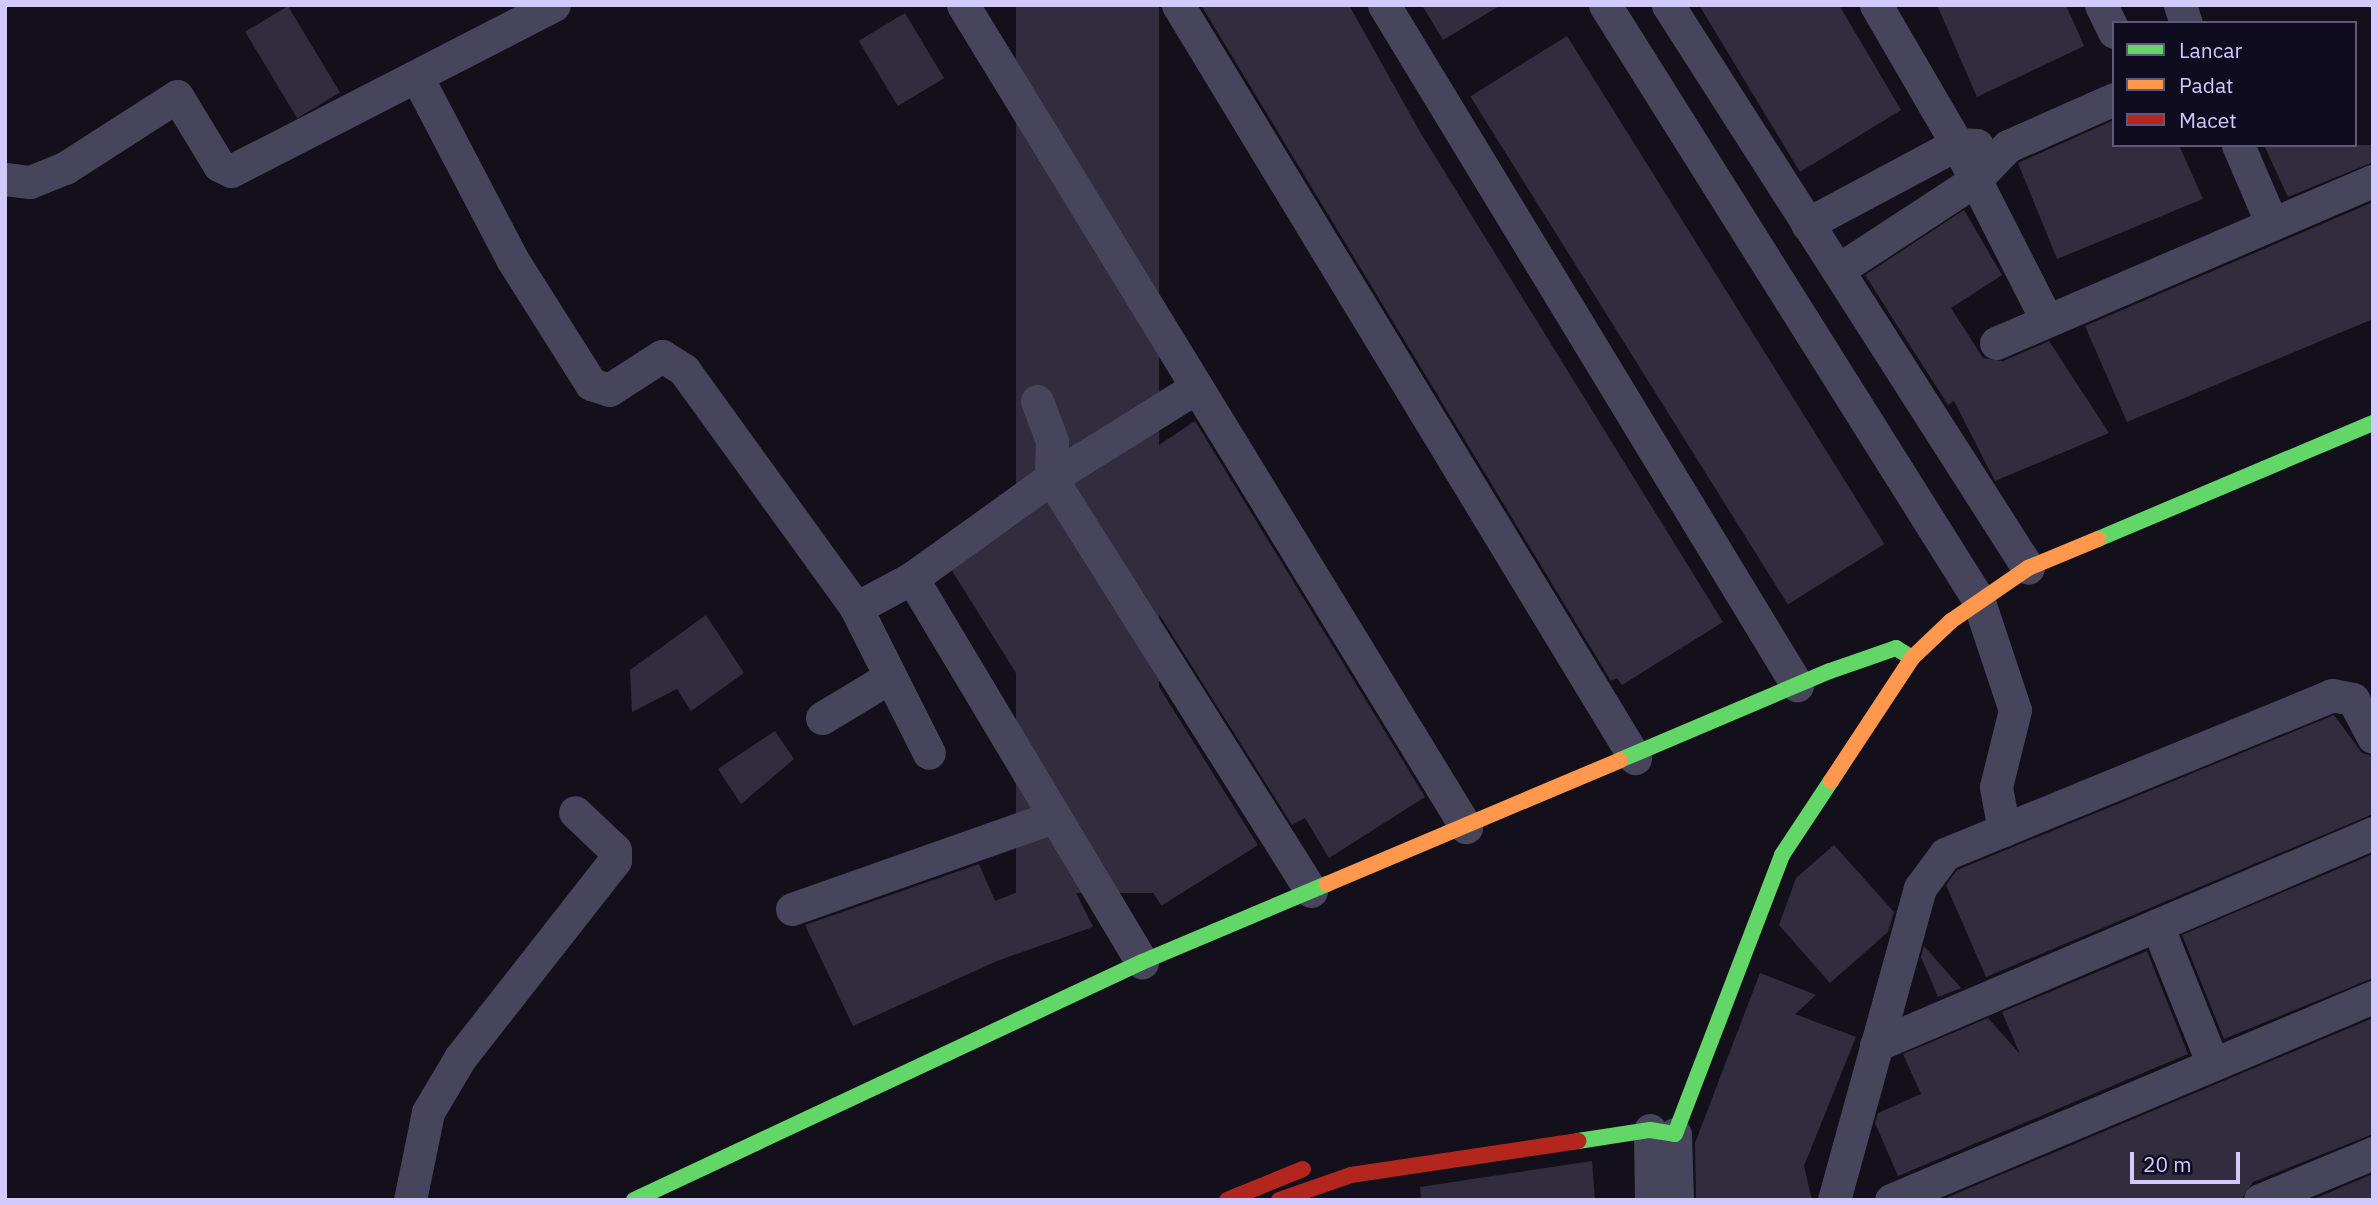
<!DOCTYPE html>
<style>
body{margin:0}
#map{position:relative;width:2378px;height:1205px;overflow:hidden;background:#13101b;font-family:"IBM Plex Sans",sans-serif}
div>[style]{position:absolute}
[style*='--x']{left:calc(var(--x)*1px);top:calc(var(--y)*1px);width:calc(var(--w)*1px);rotate:calc(var(--a)*1deg)}
.building>*{inset:0;background:#312d3e;transform-origin:0 0}
.street>*{height:33px;margin:-16.5px;padding:0 16.5px;transform-origin:16.5px;border-radius:16.5px;background:#47455c}
.fast>*{height:16px;margin:-8px;padding:0 8px;transform-origin:8px;border-radius:8px;background:#63d668}
.slow>*{height:16px;margin:-8px;padding:0 8px;transform-origin:8px;border-radius:8px;background:#ff974d}
.jam>*{height:16px;margin:-8px;padding:0 8px;transform-origin:8px;border-radius:8px;background:#b3261e}
span{translate:-50% -50%;white-space:nowrap;text-align:center;line-height:1.15;-webkit-text-stroke:6px #100c1f;paint-order:stroke}
.frame{position:absolute;inset:0;border:7px solid #d2caff;pointer-events:none}
.legend{position:absolute;left:2112px;top:21px;width:245px;height:126px;box-sizing:border-box;background:#100c1f;border:2px solid #5e5879;margin:0;padding:9px 12px;list-style:none;font-size:21px;color:#d2caff}
.legend li{display:flex;align-items:center;gap:14px;height:35px}
.legend b{width:35px;border:2px solid #5e5879}
.scale{position:absolute;left:2130px;top:1152px;width:110px;height:32px;box-sizing:border-box;border:4px solid #d2caff;border-top:0;padding-left:9px;font-size:21px;line-height:24px;white-space:nowrap;color:#d2caff;-webkit-text-stroke:5px #100c1f;paint-order:stroke}
</style>
<div id="map">
<div class="building">
<i style="left:1016px;top:5px;width:143px;height:888px"></i>
<i style="clip-path:polygon(1201px 5px,1349px 5px,1420px 132px,1723px 622px,1622px 685px,1617px 678px,1611px 681px)"></i>
<i style="clip-path:polygon(1422px 5px,1501px 5px,1443px 40px)"></i>
<i style="clip-path:polygon(1699px 5px,1839px 5px,1901px 110px,1800px 172px)"></i>
<i style="clip-path:polygon(1937px 5px,2066px 5px,2084px 46px,1977px 97px)"></i>
<i style="left:288px;top:6px;width:101px;height:50px;rotate:59deg"></i>
<i style="left:905px;top:13px;width:76px;height:54px;rotate:59deg"></i>
<i style="left:1567px;top:36px;width:599px;height:114px;rotate:58deg"></i>
<i style="clip-path:polygon(2114px 120px,2114px 145px,2179px 145px,2203px 199px,2057px 259px,2018px 163px)"></i>
<i style="clip-path:polygon(2264px 145px,2373px 145px,2373px 162px,2288px 197px)"></i>
<i style="clip-path:polygon(2373px 202px,2373px 319px,2127px 422px,2085px 326px)"></i>
<i style="clip-path:polygon(1964px 210px,2002px 275px,1951px 308px,1983px 358px,2003px 361px,2049px 341px,2109px 433px,1995px 481px,1954px 401px,1948px 405px,1865px 275px)"></i>
<i style="clip-path:polygon(1195px 421px,1425px 797px,1329px 858px,1305px 818px,1292px 825px,1084px 495px)"></i>
<i style="left:1046px;top:506px;width:400px;height:114px;rotate:58deg"></i>
<i style="clip-path:polygon(706px 615px,744px 673px,691px 711px,677px 689px,632px 712px,630px 670px)"></i>
<i style="clip-path:polygon(2334px 715px,2362px 753px,2373px 756px,2373px 814px,1986px 977px,1946px 885px,1957px 870px)"></i>
<i style="clip-path:polygon(775px 731px,794px 759px,741px 804px,718px 769px)"></i>
<i style="clip-path:polygon(1834px 845px,1894px 912px,1888px 932px,1830px 983px,1779px 925px,1796px 878px)"></i>
<i style="clip-path:polygon(2373px 854px,2373px 978px,2224px 1039px,2182px 935px)"></i>
<i style="clip-path:polygon(979px 864px,995px 901px,1066px 873px,1093px 927px,997px 961px,853px 1026px,805px 925px)"></i>
<i style="clip-path:polygon(1924px 946px,1961px 988px,1938px 997px,1921px 957px)"></i>
<i style="clip-path:polygon(2147px 951px,2188px 1054px,1898px 1176px,1875px 1123px,1878px 1113px,1921px 1094px,1903px 1054px,1988px 1018px,2020px 1054px,2002px 1012px)"></i>
<i style="clip-path:polygon(1760px 973px,1816px 995px,1795px 1014px,1856px 1037px,1804px 1166px,1812px 1200px,1696px 1200px,1695px 1143px)"></i>
<i style="clip-path:polygon(2373px 1018px,2373px 1134px,2253px 1182px,2241px 1200px,1941px 1200px)"></i>
<i style="clip-path:polygon(1592px 1161px,1595px 1200px,1421px 1200px,1420px 1187px)"></i>
<i style="clip-path:polygon(2373px 1174px,2373px 1200px,2311px 1200px)"></i>
</div>
<div class="street">
<i style="--x:963;--y:5;--w:964;--a:58.54"></i>
<i style="--x:1178;--y:5;--w:881;--a:58.75"></i>
<i style="--x:1384;--y:5;--w:796;--a:58.73"></i>
<i style="--x:1605;--y:5;--w:701;--a:57.87"></i>
<i style="--x:1978;--y:599;--w:117;--a:71.6"></i>
<i style="--x:2015;--y:710;--w:79;--a:103.9"></i>
<i style="--x:1996;--y:787;--w:44;--a:79.5"></i>
<i style="--x:1668;--y:5;--w:668;--a:57.4"></i>
<i style="--x:1876;--y:5;--w:161;--a:59.8"></i>
<i style="--x:1957;--y:144;--w:196;--a:63"></i>
<i style="--x:2101;--y:5;--w:30;--a:64"></i>
<i style="--x:2180;--y:5;--w:19;--a:72"></i>
<i style="--x:418;--y:79;--w:203;--a:62.4"></i>
<i style="--x:512;--y:259;--w:148;--a:57.7"></i>
<i style="--x:591;--y:384;--w:19;--a:18"></i>
<i style="--x:609;--y:390;--w:63;--a:-32.7"></i>
<i style="--x:662;--y:356;--w:26;--a:32"></i>
<i style="--x:684;--y:370;--w:294;--a:54.1"></i>
<i style="--x:856;--y:608;--w:162;--a:63.3"></i>
<i style="--x:2238;--y:145;--w:86;--a:66.7"></i>
<i style="--x:5;--y:179;--w:25;--a:7"></i>
<i style="--x:30;--y:182;--w:38;--a:-22"></i>
<i style="--x:65;--y:168;--w:133;--a:-32.7"></i>
<i style="--x:177;--y:96;--w:81;--a:58.7"></i>
<i style="--x:219;--y:165;--w:13;--a:27"></i>
<i style="--x:231;--y:171;--w:363;--a:-27.2"></i>
<i style="--x:1807;--y:224;--w:170;--a:-28.1"></i>
<i style="--x:1957;--y:144;--w:20;--a:3"></i>
<i style="--x:1838;--y:270;--w:163;--a:-33.2"></i>
<i style="--x:1974;--y:181;--w:49;--a:-45.8"></i>
<i style="--x:2008;--y:146;--w:116;--a:-23.9"></i>
<i style="--x:1996;--y:343;--w:410;--a:-23.3"></i>
<i style="--x:1037;--y:401;--w:43;--a:69.4"></i>
<i style="--x:1052;--y:441;--w:37;--a:92"></i>
<i style="--x:1051;--y:478;--w:488;--a:57.8"></i>
<i style="--x:912;--y:578;--w:448;--a:59.1"></i>
<i style="--x:856;--y:608;--w:64;--a:-28.2"></i>
<i style="--x:912;--y:578;--w:171;--a:-35.7"></i>
<i style="--x:1051;--y:478;--w:170;--a:-32"></i>
<i style="--x:822;--y:718;--w:79;--a:-31.1"></i>
<i style="--x:792;--y:909;--w:275;--a:-19.4"></i>
<i style="--x:2157;--y:925;--w:150;--a:68.1"></i>
<i style="--x:1876;--y:1045;--w:540;--a:-23.1"></i>
<i style="--x:1650;--y:1130;--w:70;--a:89.2"></i>
<i style="--x:1675;--y:1134;--w:66;--a:88.3"></i>
<i style="--x:410;--y:1200;--w:90;--a:-78.4"></i>
<i style="--x:428;--y:1112;--w:63;--a:-59.3"></i>
<i style="--x:460;--y:1058;--w:251;--a:-51.9"></i>
<i style="--x:615;--y:860;--w:10;--a:-90"></i>
<i style="--x:615;--y:850;--w:55;--a:-136.5"></i>
<i style="--x:1834;--y:1200;--w:324;--a:-74.6"></i>
<i style="--x:1920;--y:888;--w:42;--a:-53.7"></i>
<i style="--x:1945;--y:854;--w:418;--a:-22.3"></i>
<i style="--x:2332;--y:695;--w:21;--a:11"></i>
<i style="--x:2353;--y:699;--w:43;--a:62.2"></i>
<i style="--x:1891;--y:1200;--w:523;--a:-22.84"></i>
<i style="--x:2260;--y:1200;--w:122;--a:-22.6"></i>
</div>
<div class="fast">
<i style="--x:2098;--y:539;--w:298;--a:-22.9"></i>
<i style="--x:1620;--y:760;--w:228;--a:-23"></i>
<i style="--x:1830;--y:671;--w:70;--a:-19.2"></i>
<i style="--x:1896;--y:648;--w:19;--a:32"></i>
<i style="--x:1578;--y:1141;--w:73;--a:-8.7"></i>
<i style="--x:1650;--y:1130;--w:25;--a:9"></i>
<i style="--x:1675;--y:1134;--w:299;--a:-69"></i>
<i style="--x:1782;--y:855;--w:89;--a:-56.5"></i>
<i style="--x:634;--y:1200;--w:561;--a:-25.1"></i>
<i style="--x:1142;--y:962;--w:201;--a:-22.9"></i>
</div>
<div class="slow">
<i style="--x:1831;--y:781;--w:147;--a:-56.6"></i>
<i style="--x:1912;--y:658;--w:54;--a:-43.5"></i>
<i style="--x:1951;--y:621;--w:93;--a:-34.5"></i>
<i style="--x:2028;--y:568;--w:76;--a:-22.5"></i>
<i style="--x:1327;--y:884;--w:318;--a:-22.9"></i>
</div>
<div class="jam">
<i style="--x:1227;--y:1200;--w:82;--a:-22.2"></i>
<i style="--x:1279;--y:1200;--w:76;--a:-19.1"></i>
<i style="--x:1351;--y:1175;--w:230;--a:-8.5"></i>
</div>
<div class="frame"></div>
<ul class="legend">
<li><b style="height:9px;background:#63d668"></b>Lancar</li>
<li><b style="height:9px;background:#ff974d"></b>Padat</li>
<li><b style="height:9px;background:#b3261e"></b>Macet</li>
</ul>
<div class="scale">20 m</div>
</div>
